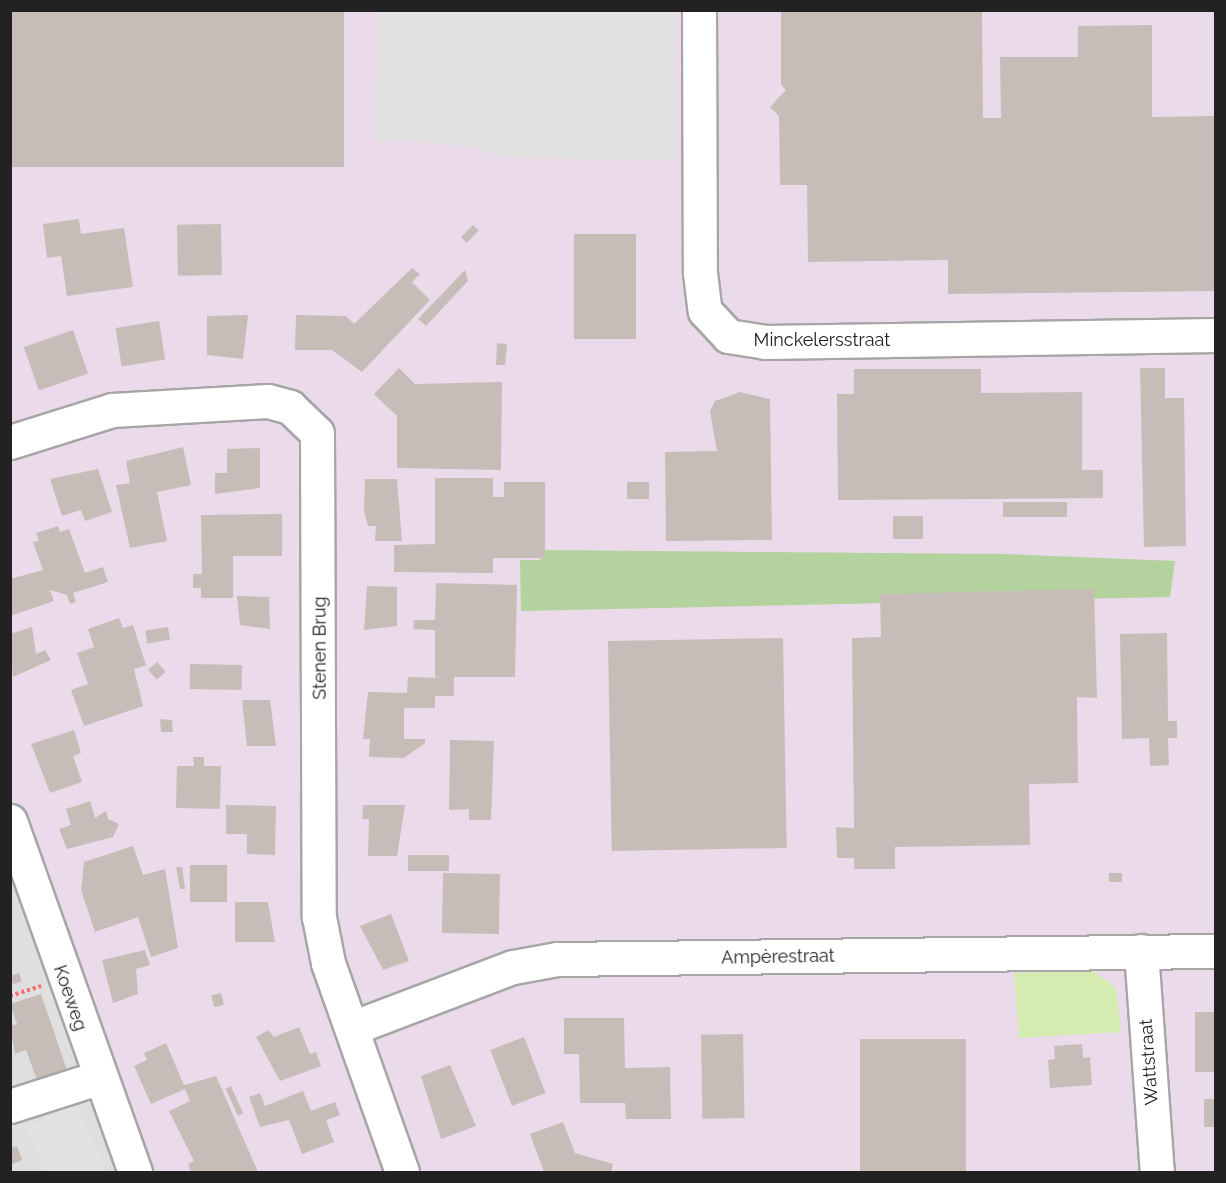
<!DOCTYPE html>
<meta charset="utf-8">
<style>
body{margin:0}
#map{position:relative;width:1226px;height:1183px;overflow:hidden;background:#f2eee9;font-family:Raleway,sans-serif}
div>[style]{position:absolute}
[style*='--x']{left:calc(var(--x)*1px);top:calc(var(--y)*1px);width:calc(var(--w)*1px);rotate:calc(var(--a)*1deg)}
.residential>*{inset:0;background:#e0dfdf}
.industrial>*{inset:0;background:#ebdaea}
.grass>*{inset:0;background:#d4ecaf}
.forest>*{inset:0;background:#b3d29d}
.parking>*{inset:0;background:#e2e2e2}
.building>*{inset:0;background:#c7bdb8;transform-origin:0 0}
.path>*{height:4px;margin-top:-2px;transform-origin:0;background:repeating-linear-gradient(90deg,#fc6f72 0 3px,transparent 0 6px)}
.roads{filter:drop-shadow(2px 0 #a6a6a6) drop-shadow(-2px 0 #a6a6a6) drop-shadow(0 2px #a6a6a6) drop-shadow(0 -2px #a6a6a6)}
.minor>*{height:33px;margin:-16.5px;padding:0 16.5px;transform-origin:16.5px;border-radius:16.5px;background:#fff}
span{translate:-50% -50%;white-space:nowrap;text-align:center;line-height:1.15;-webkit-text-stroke:5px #fff;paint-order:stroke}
.street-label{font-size:18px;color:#222}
.frame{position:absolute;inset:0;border:12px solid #222;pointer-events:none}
</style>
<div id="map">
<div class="residential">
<i style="clip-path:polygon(11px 814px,150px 1172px,11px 1172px)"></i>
</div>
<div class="industrial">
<i style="clip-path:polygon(11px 11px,1215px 11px,1215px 1172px,150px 1172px,11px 814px)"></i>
</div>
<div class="grass">
<i style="clip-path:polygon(1092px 970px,1116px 988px,1121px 1032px,1019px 1038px,1014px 973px)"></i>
</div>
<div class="forest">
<i style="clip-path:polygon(541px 550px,1006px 554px,1175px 561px,1170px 597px,521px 611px,520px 560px,540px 560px)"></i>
</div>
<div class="parking">
<i style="clip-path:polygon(377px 11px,675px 11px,676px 160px,501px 158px,482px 149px,441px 143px,376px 141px)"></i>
<i style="clip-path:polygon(77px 1104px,106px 1172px,45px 1172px,26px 1127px)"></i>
</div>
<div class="building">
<i style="left:10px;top:10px;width:334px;height:157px"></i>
<i style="clip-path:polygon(781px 10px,982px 10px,983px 118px,1001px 118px,1000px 57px,1078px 57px,1078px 26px,1152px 25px,1152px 117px,1216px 116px,1216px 291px,948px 294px,948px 260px,808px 262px,807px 185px,780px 185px,779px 116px,770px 107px,786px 90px,781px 85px)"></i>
<i style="clip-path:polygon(79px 219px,81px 234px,124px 228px,133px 287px,67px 296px,61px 256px,47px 258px,43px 224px)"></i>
<i style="left:221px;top:224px;width:51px;height:44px;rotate:89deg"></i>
<i style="left:473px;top:225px;width:8px;height:17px;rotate:45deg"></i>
<i style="left:574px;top:234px;width:62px;height:105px"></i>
<i style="clip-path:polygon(412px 268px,420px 274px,412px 282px,430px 300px,362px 372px,332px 350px,295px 350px,296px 315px,346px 316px,354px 324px)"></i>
<i style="clip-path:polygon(465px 270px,468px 281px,426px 326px,418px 319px)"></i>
<i style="clip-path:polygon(248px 315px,243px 359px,207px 355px,207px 316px)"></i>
<i style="left:159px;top:321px;width:39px;height:44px;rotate:81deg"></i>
<i style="left:73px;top:330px;width:46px;height:52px;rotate:71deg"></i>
<i style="clip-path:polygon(497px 343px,507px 344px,505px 365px,496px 365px)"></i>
<i style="clip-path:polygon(399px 368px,415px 384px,502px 382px,501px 470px,397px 468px,397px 416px,374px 394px)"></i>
<i style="clip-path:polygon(1140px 368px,1165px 368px,1165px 398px,1184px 398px,1186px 546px,1144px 547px)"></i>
<i style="clip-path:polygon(854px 369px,981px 369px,981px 393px,1082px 392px,1082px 470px,1103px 470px,1103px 498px,838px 500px,837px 394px,854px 394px)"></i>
<i style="clip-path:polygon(740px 392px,770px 399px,772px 540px,666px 541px,665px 452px,717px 451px,710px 411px,715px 401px)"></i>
<i style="clip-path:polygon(183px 447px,191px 485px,157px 492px,167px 541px,130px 548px,116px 485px,130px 483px,126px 461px)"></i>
<i style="clip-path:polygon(260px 448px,260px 488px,215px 494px,215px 473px,227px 473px,227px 449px)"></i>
<i style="clip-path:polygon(98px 469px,112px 512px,85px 521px,81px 510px,62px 516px,50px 479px)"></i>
<i style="clip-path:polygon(435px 478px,493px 478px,493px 497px,504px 497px,504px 482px,545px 482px,545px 558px,493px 558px,493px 573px,394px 572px,394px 545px,435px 544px)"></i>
<i style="clip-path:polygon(365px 479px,397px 479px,402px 541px,375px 541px,376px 526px,368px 526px,364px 511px)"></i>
<i style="left:627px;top:482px;width:22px;height:17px"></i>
<i style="left:1003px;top:502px;width:64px;height:15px"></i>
<i style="clip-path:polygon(282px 514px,282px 556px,233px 556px,233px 598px,201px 598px,201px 588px,193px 588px,193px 574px,202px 574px,201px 515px)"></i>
<i style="left:893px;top:516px;width:30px;height:23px"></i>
<i style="clip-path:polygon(58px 526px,60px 532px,69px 529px,85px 573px,103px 567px,108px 582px,73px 593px,76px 602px,70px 604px,67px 595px,50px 590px,54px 601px,10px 616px,10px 579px,43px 570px,33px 542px,39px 541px,36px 533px)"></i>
<i style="clip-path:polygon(436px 583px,517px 585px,515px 677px,454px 677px,454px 696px,435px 696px,435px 708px,404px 708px,404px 739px,425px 739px,425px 743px,404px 758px,369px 757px,370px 739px,363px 739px,368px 692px,407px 693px,408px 677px,444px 678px,435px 677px,435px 630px,413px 629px,414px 620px,435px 620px)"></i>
<i style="clip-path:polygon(367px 586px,397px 587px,397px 626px,364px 630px)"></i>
<i style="clip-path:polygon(1094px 589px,1097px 698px,1077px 697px,1078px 783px,1029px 784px,1030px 845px,895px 847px,895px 869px,854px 869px,854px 858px,837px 858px,836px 827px,854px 828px,852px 638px,881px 637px,880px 594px)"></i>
<i style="clip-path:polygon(237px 596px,269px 597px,270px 629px,240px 625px)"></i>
<i style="clip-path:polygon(119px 618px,123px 628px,133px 625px,146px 665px,134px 669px,143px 706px,84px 726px,71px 690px,88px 684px,77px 653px,94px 647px,88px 629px)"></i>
<i style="clip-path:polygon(32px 627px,36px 654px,45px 650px,51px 660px,13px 677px,10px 634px)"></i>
<i style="left:168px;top:627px;width:13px;height:23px;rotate:81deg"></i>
<i style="clip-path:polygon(1167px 633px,1168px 721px,1177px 721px,1177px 738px,1168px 738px,1169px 765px,1150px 766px,1149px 738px,1122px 739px,1120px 634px)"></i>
<i style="left:783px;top:638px;width:210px;height:175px;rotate:89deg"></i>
<i style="left:157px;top:662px;width:13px;height:12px;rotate:48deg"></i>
<i style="left:190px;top:664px;width:52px;height:25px;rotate:1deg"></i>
<i style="clip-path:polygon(242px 700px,270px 700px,276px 746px,247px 746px)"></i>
<i style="clip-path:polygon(160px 719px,172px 720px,173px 732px,161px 732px)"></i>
<i style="clip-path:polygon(74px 730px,81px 753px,73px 756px,82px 782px,50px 793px,31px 744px)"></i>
<i style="clip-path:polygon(450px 740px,494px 741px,491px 820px,469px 820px,469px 809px,449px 810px)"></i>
<i style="clip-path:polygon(193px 757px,204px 757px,204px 766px,221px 766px,220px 809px,176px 808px,177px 766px,194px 766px)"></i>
<i style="clip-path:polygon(90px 801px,95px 818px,106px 811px,108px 819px,119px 824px,113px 837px,67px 849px,59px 829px,71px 825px,66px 809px)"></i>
<i style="clip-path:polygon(226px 805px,276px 806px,275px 855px,247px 854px,247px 834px,226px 834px)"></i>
<i style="clip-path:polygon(363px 805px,405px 805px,397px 856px,368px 856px,369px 819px,362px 819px)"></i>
<i style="clip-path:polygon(133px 846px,143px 875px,165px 869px,178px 948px,151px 957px,138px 917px,95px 932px,81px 890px,84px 862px)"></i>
<i style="left:408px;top:855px;width:41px;height:16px"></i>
<i style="left:190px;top:865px;width:37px;height:37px"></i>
<i style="clip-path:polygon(176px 867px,182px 867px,185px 889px,180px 889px)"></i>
<i style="left:443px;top:873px;width:57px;height:60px;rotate:1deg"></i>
<i style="left:1109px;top:873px;width:13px;height:9px"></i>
<i style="clip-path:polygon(235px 902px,268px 902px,275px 942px,235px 942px)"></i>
<i style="clip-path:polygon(391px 914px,409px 961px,383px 970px,360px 926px)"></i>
<i style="clip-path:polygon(145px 950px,150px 965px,136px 969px,138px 994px,113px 1003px,102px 960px)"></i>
<i style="left:19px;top:973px;width:9px;height:9px;rotate:72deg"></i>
<i style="left:221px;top:993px;width:12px;height:10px;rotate:76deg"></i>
<i style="clip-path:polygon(41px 994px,67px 1070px,37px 1080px,26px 1050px,15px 1054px,10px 1026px,17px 1024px,10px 1004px)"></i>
<i style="left:1195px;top:1012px;width:21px;height:60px"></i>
<i style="clip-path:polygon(564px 1018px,624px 1018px,625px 1068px,670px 1067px,671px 1119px,626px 1119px,625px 1103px,580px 1103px,579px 1054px,564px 1054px)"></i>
<i style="clip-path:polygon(299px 1027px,310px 1054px,316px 1052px,321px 1066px,280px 1081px,256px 1037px,268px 1030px,274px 1037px)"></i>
<i style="left:743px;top:1034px;width:84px;height:42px;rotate:89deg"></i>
<i style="left:524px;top:1037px;width:60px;height:36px;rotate:69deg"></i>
<i style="left:860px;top:1039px;width:106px;height:133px"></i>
<i style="clip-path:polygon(166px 1043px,184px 1085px,216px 1076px,258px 1172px,191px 1172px,188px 1164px,194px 1161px,169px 1111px,190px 1101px,185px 1089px,151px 1104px,134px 1066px,147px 1060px,144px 1053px)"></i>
<i style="clip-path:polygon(1082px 1044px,1083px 1058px,1090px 1057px,1092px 1085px,1050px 1088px,1048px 1060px,1055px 1059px,1054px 1046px)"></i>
<i style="clip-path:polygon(450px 1065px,476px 1126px,441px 1139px,421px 1076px)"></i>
<i style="left:231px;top:1086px;width:30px;height:6px;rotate:66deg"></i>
<i style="clip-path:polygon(303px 1091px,311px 1111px,335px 1102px,340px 1115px,326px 1120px,334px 1142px,302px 1154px,289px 1120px,260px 1127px,249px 1097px,260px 1093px,265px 1106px)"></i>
<i style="left:1204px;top:1099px;width:12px;height:28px"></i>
<i style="clip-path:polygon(563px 1122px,575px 1153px,613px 1164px,611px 1172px,544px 1172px,530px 1134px)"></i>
<i style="clip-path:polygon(17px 1146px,22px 1160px,10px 1165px,10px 1148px)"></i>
</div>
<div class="path">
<i style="--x:10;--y:996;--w:33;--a:-18"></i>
</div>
<div class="roads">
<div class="minor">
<i style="--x:699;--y:10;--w:263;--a:89.8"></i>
<i style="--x:700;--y:273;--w:38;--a:83"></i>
<i style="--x:705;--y:311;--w:34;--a:47"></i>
<i style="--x:728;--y:336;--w:37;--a:9"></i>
<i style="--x:765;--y:342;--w:451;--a:-0.9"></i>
<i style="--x:10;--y:442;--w:107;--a:-17.4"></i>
<i style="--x:112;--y:410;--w:156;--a:-3.3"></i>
<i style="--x:268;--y:401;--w:23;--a:15"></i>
<i style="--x:290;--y:407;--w:37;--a:44"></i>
<i style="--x:317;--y:433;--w:484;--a:89.8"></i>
<i style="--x:319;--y:917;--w:47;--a:78.9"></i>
<i style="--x:328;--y:963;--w:222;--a:70.5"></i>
<i style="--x:10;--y:821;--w:373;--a:70.4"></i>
<i style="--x:1141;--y:951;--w:222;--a:85.9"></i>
<i style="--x:352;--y:1028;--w:172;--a:-20.8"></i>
<i style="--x:513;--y:967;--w:45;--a:-10.3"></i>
<i style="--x:557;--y:959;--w:659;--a:-0.7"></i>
<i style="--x:10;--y:1106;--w:91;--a:-17.8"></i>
</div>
</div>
<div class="street-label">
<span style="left:822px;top:340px">Minckelersstraat</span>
<span style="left:320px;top:648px;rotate:-90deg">Stenen Brug</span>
<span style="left:778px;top:957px;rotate:-1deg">Ampèrestraat</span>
<span style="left:70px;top:998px;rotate:71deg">Koeweg</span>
<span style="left:1149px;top:1062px;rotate:-94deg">Wattstraat</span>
</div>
<div class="frame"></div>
</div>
